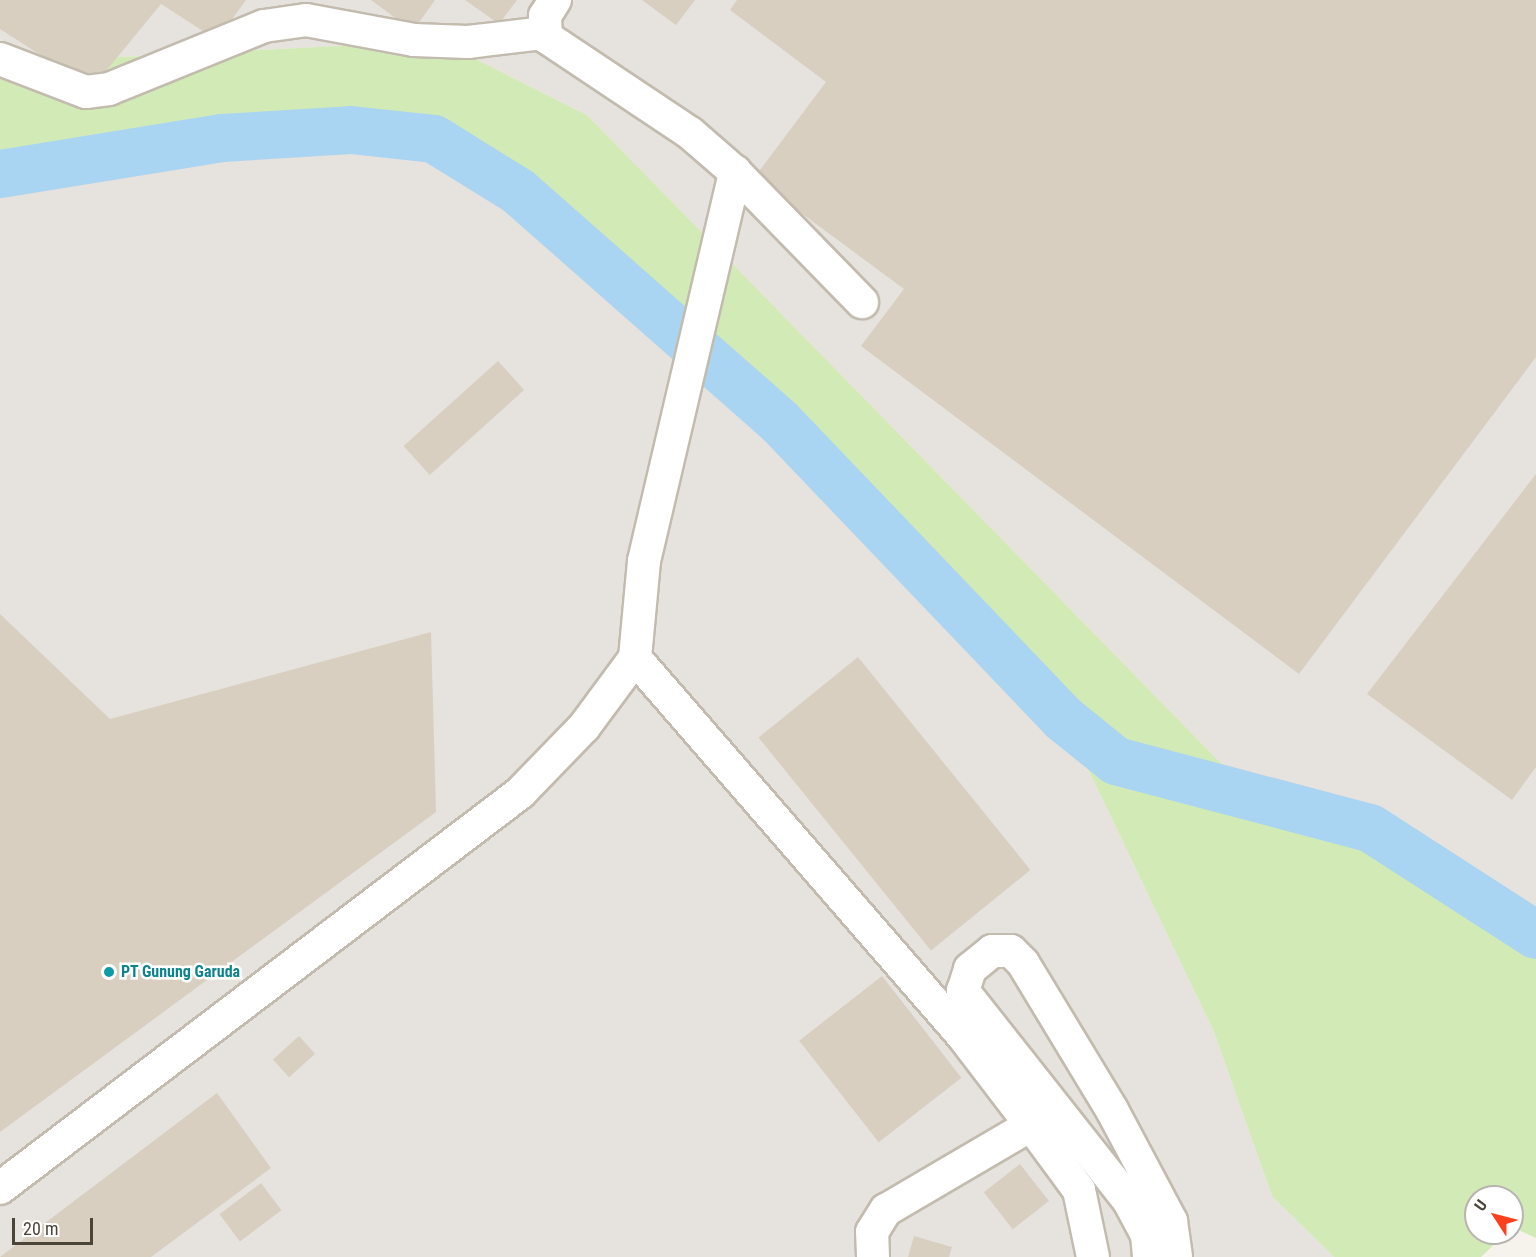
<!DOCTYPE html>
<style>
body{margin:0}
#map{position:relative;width:1536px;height:1257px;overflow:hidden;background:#f6f3ec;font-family:"Roboto Condensed",sans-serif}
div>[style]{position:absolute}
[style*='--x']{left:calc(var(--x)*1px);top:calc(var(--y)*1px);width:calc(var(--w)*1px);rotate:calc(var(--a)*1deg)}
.industrial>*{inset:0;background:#e6e2dd}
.green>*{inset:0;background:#d2eab5}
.river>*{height:48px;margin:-24px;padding:0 24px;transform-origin:24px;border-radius:24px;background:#a9d4f2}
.building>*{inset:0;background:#d8cfc1;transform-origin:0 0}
.roads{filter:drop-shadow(2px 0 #c2bbae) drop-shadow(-2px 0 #c2bbae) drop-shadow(0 2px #c2bbae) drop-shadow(0 -2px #c2bbae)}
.minor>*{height:32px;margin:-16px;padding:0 16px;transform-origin:16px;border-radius:16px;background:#fff}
.dots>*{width:16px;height:16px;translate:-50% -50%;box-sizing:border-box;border:3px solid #fff;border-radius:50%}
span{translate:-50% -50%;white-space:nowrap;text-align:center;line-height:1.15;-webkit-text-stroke:5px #fff;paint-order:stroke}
.culture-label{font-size:16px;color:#0d838f;font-weight:700}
.left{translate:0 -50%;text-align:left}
.north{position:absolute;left:1464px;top:1185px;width:60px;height:60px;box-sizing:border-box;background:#fff;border:2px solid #b7b4b0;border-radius:50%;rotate:306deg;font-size:16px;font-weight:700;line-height:24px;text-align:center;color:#4b4439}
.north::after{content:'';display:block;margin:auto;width:21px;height:27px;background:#fc3f1d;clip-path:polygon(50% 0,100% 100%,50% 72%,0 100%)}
.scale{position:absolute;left:12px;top:1218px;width:81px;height:27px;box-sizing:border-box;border:3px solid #4b4439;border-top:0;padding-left:8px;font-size:18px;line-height:21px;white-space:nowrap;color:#4b4439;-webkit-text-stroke:4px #fff;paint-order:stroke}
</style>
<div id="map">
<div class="industrial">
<i style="clip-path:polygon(0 0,1536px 0,1536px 923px,1524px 924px,1370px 828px,1255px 798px,587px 115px,440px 41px,0 63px)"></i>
<i style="clip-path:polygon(351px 130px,434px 139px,518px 191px,780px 422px,1064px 719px,1214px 1032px,1272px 1196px,1334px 1257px,0 1257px,0 174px,222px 138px)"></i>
</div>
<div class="green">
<i style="clip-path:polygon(440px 41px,587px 115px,1255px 798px,1370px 828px,1524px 924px,1536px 923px,1536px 1238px,1512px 1227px,1512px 1197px,1476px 1197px,1476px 1233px,1506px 1233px,1481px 1257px,1334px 1257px,1272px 1196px,1214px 1032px,1064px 719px,780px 422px,518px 191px,434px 139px,351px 130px,222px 138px,0 172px,0 63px)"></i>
</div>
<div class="river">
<i style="--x:0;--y:174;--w:225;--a:-9.2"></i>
<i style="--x:222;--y:138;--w:129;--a:-3.5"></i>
<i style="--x:351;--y:130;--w:83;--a:6.2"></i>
<i style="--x:434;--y:139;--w:99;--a:31.8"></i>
<i style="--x:518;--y:191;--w:349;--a:41.4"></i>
<i style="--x:780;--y:422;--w:411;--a:46.3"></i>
<i style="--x:1064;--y:719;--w:67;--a:38.9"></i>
<i style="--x:1116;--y:761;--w:263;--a:14.8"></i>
<i style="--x:1370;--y:828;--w:197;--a:32.8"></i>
</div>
<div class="building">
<i style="clip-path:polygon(0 0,246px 0,217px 40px,161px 4px,92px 88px,0 29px)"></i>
<i style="clip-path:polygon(371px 0,435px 0,413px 31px)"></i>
<i style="clip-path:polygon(465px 0,517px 0,499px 24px)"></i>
<i style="clip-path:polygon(642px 0,695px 0,676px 25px)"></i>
<i style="clip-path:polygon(737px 0,1536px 0,1536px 357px,1299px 674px,861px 346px,904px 289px,754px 178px,826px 82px,730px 10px)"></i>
<i style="left:498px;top:361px;width:39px;height:127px;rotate:48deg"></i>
<i style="clip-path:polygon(1536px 474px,1536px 767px,1512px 800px,1367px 694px)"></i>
<i style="clip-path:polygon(0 614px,110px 719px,431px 632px,436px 812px,0 1132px)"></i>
<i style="left:858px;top:657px;width:274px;height:128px;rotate:51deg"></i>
<i style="left:882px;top:976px;width:129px;height:105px;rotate:52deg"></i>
<i style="left:299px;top:1036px;width:24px;height:35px;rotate:48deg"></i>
<i style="clip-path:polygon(217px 1093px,271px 1168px,151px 1257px,0 1257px)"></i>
<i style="left:1020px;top:1164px;width:47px;height:46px;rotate:52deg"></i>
<i style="left:261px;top:1183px;width:34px;height:52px;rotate:53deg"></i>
<i style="clip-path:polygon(914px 1236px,952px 1247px,949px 1257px,908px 1257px)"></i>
</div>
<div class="roads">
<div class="minor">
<i style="--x:0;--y:59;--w:92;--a:21"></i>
<i style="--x:86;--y:92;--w:23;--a:-7"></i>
<i style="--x:109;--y:89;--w:167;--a:-22.1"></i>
<i style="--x:264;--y:26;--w:42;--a:-8.1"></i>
<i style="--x:306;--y:20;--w:110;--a:10.5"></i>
<i style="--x:414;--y:40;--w:54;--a:2.1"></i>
<i style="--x:468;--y:42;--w:77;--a:-6.8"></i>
<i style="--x:735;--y:172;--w:182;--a:45.7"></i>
<i style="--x:635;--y:658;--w:500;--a:49.05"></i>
<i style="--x:963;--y:1036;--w:112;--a:52.6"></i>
<i style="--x:1031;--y:1125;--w:81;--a:53.6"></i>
<i style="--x:1079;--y:1190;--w:68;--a:78.2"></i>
<i style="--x:0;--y:1188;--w:653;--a:-37.22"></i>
<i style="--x:520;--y:793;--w:92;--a:-45.9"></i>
<i style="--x:584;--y:727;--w:86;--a:-53.5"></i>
<i style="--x:635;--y:658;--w:97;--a:-84.7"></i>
<i style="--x:644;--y:561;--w:400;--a:-76.8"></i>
<i style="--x:735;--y:172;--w:60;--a:-139.1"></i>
<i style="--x:690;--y:133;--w:173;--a:-146.3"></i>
<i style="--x:546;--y:37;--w:21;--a:-93"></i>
<i style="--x:545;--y:16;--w:19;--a:-58"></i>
<i style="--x:873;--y:1257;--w:25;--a:-92"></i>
<i style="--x:872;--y:1232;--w:26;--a:-58"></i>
<i style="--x:886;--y:1210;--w:168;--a:-30.4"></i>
<i style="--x:1149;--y:1257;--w:22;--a:-95"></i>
<i style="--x:1147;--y:1235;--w:38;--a:-118"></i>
<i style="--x:1129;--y:1201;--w:268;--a:-128.3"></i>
<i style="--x:963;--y:991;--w:23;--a:-72"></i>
<i style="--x:970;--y:969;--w:28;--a:-39"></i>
<i style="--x:992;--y:951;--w:19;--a:0"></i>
<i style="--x:1011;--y:951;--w:17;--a:45"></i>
<i style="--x:1023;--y:963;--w:172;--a:58.8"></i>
<i style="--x:1112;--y:1110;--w:126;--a:62"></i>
<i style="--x:1171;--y:1221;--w:36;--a:82"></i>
</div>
</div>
<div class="dots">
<i style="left:109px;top:972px;background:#0f9aa8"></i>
</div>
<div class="culture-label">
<span class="left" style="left:121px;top:972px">PT Gunung Garuda</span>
</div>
<div class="north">U</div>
<div class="scale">20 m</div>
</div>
